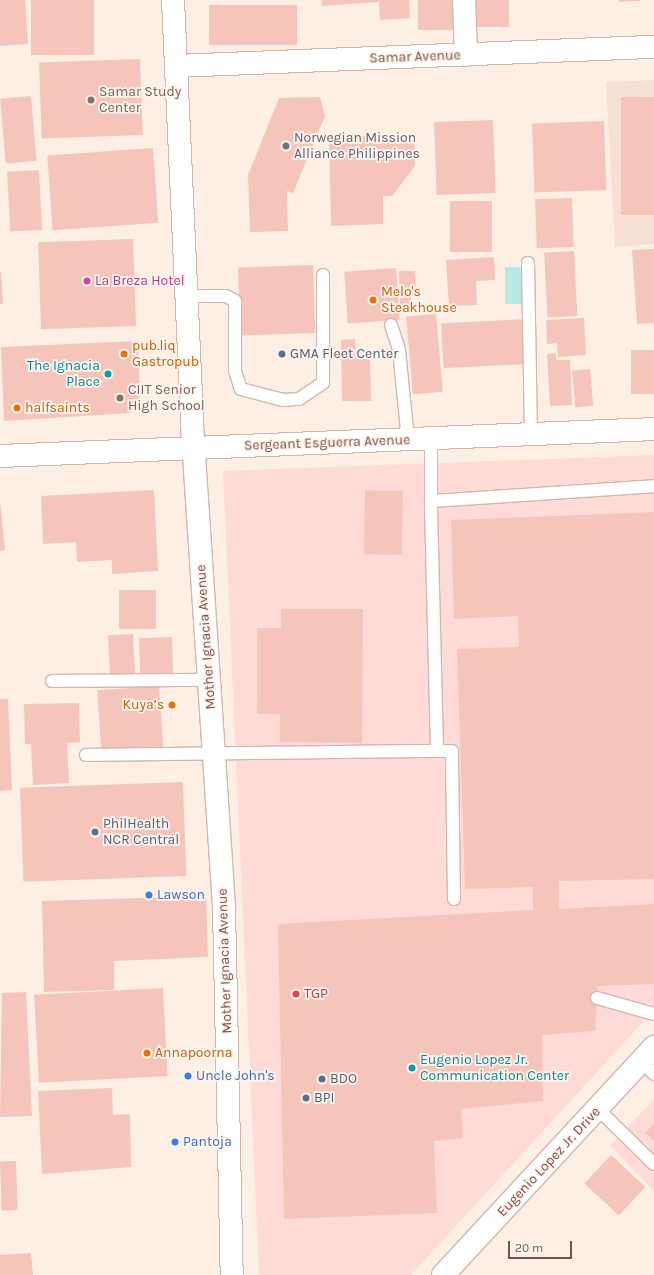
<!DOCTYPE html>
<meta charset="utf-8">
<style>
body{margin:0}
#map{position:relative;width:654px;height:1275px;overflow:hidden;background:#feefe5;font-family:Karla,sans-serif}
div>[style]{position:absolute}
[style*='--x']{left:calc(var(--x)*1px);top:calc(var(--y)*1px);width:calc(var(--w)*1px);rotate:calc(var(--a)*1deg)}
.residential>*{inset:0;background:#f6dfd3}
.commercial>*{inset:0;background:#ffdbd8}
.water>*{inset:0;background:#b8e9e5;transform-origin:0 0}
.building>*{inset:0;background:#f5c5bb;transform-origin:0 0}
.roads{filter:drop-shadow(1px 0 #d3b6ad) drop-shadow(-1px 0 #d3b6ad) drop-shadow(0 1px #d3b6ad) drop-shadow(0 -1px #d3b6ad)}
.lane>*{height:12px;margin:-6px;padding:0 6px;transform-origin:6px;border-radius:6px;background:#fff}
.street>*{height:22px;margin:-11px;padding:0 11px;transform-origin:11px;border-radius:11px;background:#fff}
.secondary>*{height:22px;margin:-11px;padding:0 11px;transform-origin:11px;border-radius:11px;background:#fff}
.dots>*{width:11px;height:11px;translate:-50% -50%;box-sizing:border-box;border:2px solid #fff4ed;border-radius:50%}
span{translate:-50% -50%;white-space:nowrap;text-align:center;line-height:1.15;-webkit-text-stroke:3.5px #fff4ed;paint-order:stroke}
.street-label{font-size:14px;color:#794f48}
.education-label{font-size:14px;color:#785e54}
.left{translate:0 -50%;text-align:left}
.worship-label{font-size:14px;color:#5b616d}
.hotel-label{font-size:14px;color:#b23c85}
.food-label{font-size:14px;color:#c56008}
.right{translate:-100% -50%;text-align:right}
.service-label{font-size:14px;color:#4e5e75}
.culture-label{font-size:14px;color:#0d838f}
.shop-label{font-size:14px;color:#366cbe}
.health-label{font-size:14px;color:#be3a42}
.scale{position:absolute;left:508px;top:1241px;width:64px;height:18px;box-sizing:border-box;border:2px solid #794f48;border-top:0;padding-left:5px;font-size:12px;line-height:14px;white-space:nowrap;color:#794f48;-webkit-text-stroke:3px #fff4ed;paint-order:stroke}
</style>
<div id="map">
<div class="residential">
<i style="clip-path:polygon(654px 80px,654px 244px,615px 247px,606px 82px)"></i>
</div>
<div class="commercial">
<i style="clip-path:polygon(654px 455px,654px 1010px,411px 1275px,259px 1275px,223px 471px)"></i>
<i style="clip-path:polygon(654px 1099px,654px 1191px,610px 1146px)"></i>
</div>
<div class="water">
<i style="left:505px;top:267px;width:19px;height:37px"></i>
</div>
<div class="building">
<i style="clip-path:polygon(0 0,25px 0,28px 44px,0 46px)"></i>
<i style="left:31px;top:0;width:63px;height:55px"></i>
<i style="clip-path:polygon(322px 0,409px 0,410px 18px,380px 20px,379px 2px,322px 6px)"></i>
<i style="left:418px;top:0;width:37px;height:30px"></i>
<i style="left:469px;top:0;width:40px;height:27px"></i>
<i style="clip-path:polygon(619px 0,640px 0,640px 1px,619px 2px)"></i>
<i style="left:209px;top:5px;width:88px;height:40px"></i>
<i style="left:140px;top:59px;width:76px;height:101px;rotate:88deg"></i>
<i style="left:31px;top:96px;width:65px;height:31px;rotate:85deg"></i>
<i style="clip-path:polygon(320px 97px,325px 116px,293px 193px,287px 191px,288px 231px,250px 232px,248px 175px,279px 98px)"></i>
<i style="left:654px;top:97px;width:118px;height:33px;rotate:90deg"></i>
<i style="left:493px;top:120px;width:73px;height:59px;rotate:88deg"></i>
<i style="left:604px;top:121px;width:69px;height:72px;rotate:88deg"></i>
<i style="clip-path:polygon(414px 135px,415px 166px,392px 196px,383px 196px,383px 224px,331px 226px,329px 137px)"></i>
<i style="left:153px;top:148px;width:75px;height:106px;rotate:86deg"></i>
<i style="left:39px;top:170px;width:60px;height:32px;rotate:87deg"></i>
<i style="left:572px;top:198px;width:49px;height:37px;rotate:88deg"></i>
<i style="left:492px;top:201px;width:51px;height:42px;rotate:90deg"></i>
<i style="left:133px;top:239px;width:87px;height:95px;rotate:88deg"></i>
<i style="clip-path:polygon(654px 249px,654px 323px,637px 324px,632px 250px)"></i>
<i style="left:574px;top:251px;width:65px;height:30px;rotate:87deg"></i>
<i style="clip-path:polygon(494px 257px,495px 280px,476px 281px,477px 305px,449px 306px,446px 260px)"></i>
<i style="left:313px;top:265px;width:68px;height:75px;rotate:88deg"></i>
<i style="left:396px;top:268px;width:52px;height:52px;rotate:86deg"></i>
<i style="clip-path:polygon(1px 271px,3px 304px,0 304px,0 272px)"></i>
<i style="clip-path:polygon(399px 271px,415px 271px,416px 287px,410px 288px,411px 307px,400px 308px)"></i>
<i style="left:436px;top:314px;width:78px;height:30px;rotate:85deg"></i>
<i style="clip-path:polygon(584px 318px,586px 355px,558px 357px,557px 343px,547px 344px,546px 320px)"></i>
<i style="left:525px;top:319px;width:45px;height:84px;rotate:87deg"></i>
<i style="clip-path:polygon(355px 339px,356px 359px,370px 359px,371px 401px,342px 401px,341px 340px)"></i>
<i style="clip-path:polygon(138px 341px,140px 402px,130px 413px,4px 421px,1px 347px)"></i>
<i style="left:654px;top:350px;width:44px;height:23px;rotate:90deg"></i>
<i style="clip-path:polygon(556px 353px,556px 360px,570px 360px,572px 405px,550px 406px,547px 354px)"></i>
<i style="left:590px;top:369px;width:37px;height:18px;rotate:85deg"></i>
<i style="clip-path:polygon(154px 490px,158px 571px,112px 574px,112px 560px,77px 562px,76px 542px,43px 544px,41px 496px)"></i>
<i style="left:403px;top:491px;width:64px;height:38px;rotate:91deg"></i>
<i style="clip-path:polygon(0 501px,5px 550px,0 551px)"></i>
<i style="clip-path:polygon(654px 512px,654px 879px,559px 881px,559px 909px,654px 904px,654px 984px,598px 986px,595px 1031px,542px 1035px,543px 1101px,461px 1109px,463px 1138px,434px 1141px,437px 1213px,284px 1219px,278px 924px,533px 910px,533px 887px,465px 889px,457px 649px,519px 647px,518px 616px,454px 619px,451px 520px)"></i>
<i style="left:119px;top:590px;width:37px;height:39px"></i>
<i style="clip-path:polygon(281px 609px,363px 609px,362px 743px,280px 742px,280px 714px,257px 714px,257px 628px,281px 628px)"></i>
<i style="left:133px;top:634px;width:40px;height:25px;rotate:87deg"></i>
<i style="left:172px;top:637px;width:36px;height:33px;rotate:88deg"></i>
<i style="left:159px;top:686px;width:62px;height:62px;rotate:86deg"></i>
<i style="clip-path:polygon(0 699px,8px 699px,12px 790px,0 791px)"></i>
<i style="clip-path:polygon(79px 703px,80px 742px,67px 743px,69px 783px,33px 785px,31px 744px,25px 744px,24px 704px)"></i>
<i style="left:183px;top:782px;width:94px;height:163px;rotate:88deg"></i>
<i style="clip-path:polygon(206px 896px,208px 957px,114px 961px,114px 990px,44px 992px,42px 901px)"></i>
<i style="left:163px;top:988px;width:88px;height:129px;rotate:87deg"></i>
<i style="clip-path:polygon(26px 992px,32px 1116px,0 1117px,2px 993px)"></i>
<i style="clip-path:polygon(112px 1088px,113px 1115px,130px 1114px,131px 1167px,42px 1174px,38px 1091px)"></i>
<i style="clip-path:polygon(654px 1124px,654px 1141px,645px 1133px)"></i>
<i style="left:611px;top:1155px;width:47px;height:39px;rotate:43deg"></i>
<i style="left:16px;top:1161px;width:49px;height:16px;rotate:88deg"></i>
<i style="clip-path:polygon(31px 1253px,33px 1275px,0 1275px,0 1255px)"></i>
</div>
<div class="roads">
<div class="lane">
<i style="--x:528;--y:263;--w:171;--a:89"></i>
<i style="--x:186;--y:296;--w:40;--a:0"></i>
<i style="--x:226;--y:296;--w:10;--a:29"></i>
<i style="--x:235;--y:301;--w:70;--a:90"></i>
<i style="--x:235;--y:371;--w:19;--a:72"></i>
<i style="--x:241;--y:389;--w:43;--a:14.7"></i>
<i style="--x:283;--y:400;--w:16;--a:-4"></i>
<i style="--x:299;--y:399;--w:29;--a:-34"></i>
<i style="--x:323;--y:383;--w:108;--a:-90"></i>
<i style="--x:391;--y:325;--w:26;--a:72"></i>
<i style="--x:399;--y:350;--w:90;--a:84.3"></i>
<i style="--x:431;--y:438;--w:63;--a:90"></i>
<i style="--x:52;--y:681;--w:157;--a:-0.4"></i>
<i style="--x:86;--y:755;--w:351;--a:-0.7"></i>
<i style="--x:454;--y:899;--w:148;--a:-90.8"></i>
<i style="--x:452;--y:751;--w:15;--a:180"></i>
<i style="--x:437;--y:751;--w:250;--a:-91.4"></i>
<i style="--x:431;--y:501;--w:224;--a:-3.8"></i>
<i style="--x:597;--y:998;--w:59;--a:15.7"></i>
<i style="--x:641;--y:1061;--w:18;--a:45"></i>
<i style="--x:598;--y:1109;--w:78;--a:44.5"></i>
</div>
<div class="street">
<i style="--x:464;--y:0;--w:55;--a:87.9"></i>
<i style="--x:176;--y:66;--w:478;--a:-2.3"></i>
</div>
<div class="secondary">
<i style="--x:173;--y:0;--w:425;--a:87.4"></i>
<i style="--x:192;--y:425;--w:483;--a:86.2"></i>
<i style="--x:224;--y:907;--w:368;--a:88.8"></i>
<i style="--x:0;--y:456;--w:655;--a:-2.36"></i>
<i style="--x:443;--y:1275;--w:311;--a:-47.2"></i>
</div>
</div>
<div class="dots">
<i style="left:91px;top:100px;background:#8d6e63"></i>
<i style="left:286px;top:146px;background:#6b7280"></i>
<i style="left:87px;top:281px;background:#d1479c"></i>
<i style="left:373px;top:300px;background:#e8710a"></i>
<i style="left:124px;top:354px;background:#e8710a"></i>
<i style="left:282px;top:354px;background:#5c6f8a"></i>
<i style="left:108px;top:374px;background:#0f9aa8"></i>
<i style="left:120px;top:398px;background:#8d6e63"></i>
<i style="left:17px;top:408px;background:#e8710a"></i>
<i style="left:172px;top:705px;background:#e8710a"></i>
<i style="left:95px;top:832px;background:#5c6f8a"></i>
<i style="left:149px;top:895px;background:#3f7fe0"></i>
<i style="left:296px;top:994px;background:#e0444e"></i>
<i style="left:147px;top:1053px;background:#e8710a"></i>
<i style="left:412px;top:1068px;background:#0f9aa8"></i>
<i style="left:188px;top:1076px;background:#3f7fe0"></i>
<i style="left:322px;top:1079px;background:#5c6f8a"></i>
<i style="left:306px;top:1098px;background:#5c6f8a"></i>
<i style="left:175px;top:1142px;background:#3f7fe0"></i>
</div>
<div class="street-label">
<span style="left:415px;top:57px;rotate:-2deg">Samar Avenue</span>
<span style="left:327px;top:443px;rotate:-2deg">Sergeant Esguerra Avenue</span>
<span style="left:206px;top:637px;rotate:-94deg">Mother Ignacia Avenue</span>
<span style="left:225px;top:961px;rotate:-92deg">Mother Ignacia Avenue</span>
<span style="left:549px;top:1162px;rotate:-47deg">Eugenio Lopez Jr. Drive</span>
</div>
<div class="education-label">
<span class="left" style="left:99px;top:100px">Samar Study<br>Center</span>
<span class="left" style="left:128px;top:398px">CIIT Senior<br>High School</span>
</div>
<div class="worship-label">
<span class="left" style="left:294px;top:146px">Norwegian Mission<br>Alliance Philippines</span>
</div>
<div class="hotel-label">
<span class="left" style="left:95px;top:281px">La Breza Hotel</span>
</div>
<div class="food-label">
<span class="left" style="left:381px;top:300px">Melo's<br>Steakhouse</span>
<span class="left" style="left:132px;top:354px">pub.liq<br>Gastropub</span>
<span class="left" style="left:25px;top:408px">halfsaints</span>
<span class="right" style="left:164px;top:705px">Kuya’s</span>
<span class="left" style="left:155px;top:1053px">Annapoorna</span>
</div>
<div class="service-label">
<span class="left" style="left:290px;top:354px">GMA Fleet Center</span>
<span class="left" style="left:103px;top:832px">PhilHealth<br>NCR Central</span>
<span class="left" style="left:330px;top:1079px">BDO</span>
<span class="left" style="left:314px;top:1098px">BPI</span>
</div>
<div class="culture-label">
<span class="right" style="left:100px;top:374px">The Ignacia<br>Place</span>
<span class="left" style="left:420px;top:1068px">Eugenio Lopez Jr.<br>Communication Center</span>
</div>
<div class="shop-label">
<span class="left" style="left:157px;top:895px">Lawson</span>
<span class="left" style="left:196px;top:1076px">Uncle John's</span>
<span class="left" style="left:183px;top:1142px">Pantoja</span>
</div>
<div class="health-label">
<span class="left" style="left:304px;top:994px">TGP</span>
</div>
<div class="scale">20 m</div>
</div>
